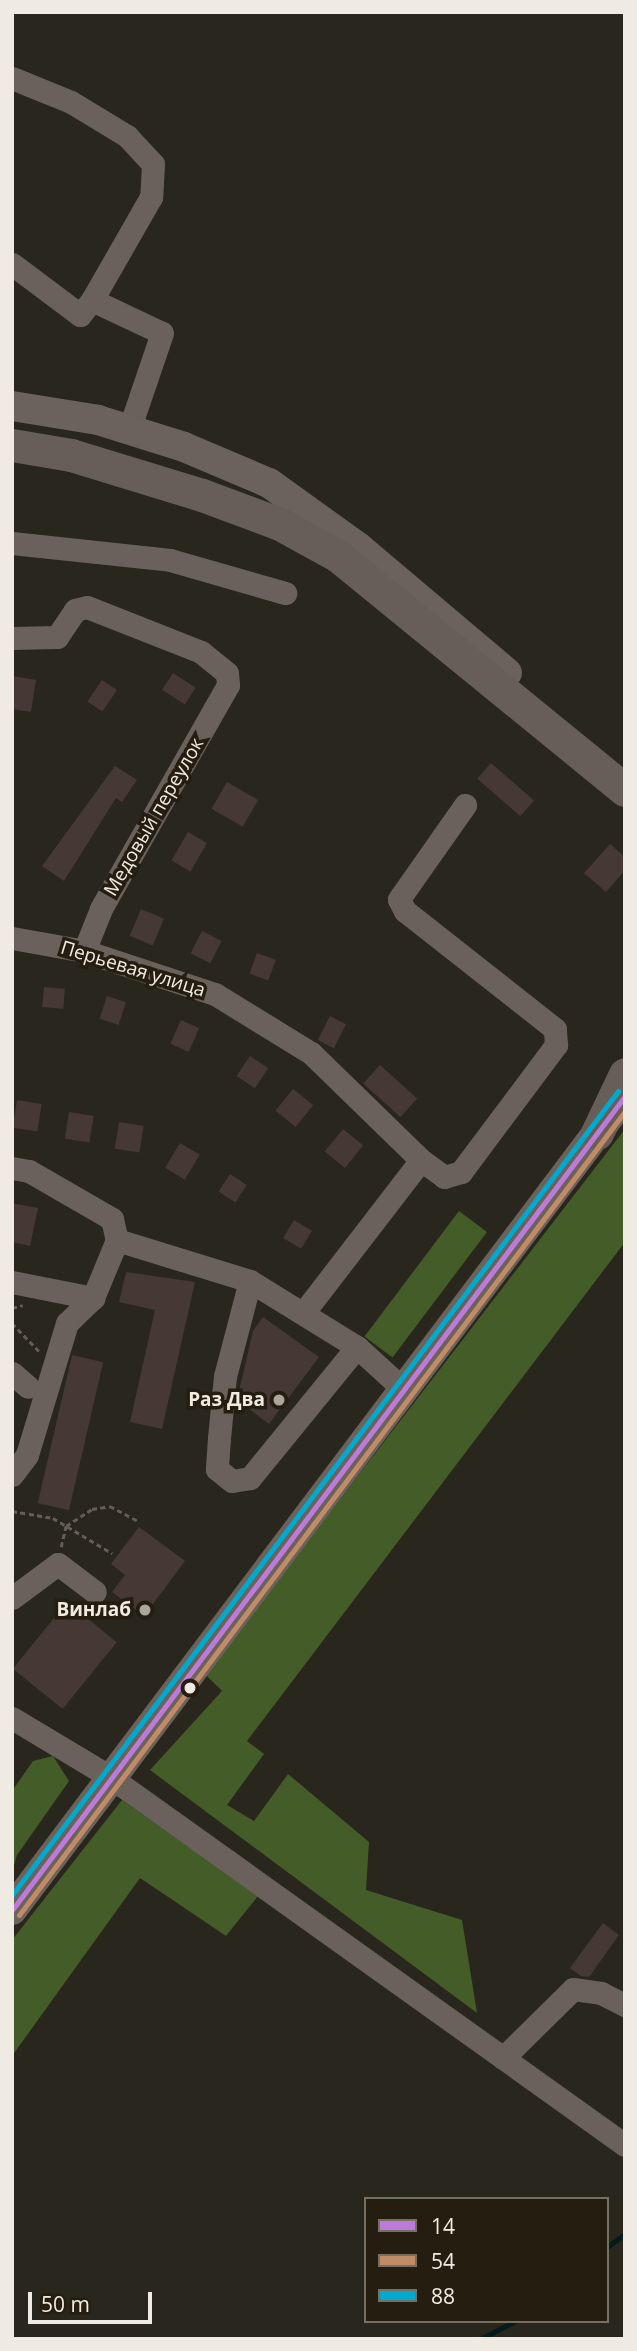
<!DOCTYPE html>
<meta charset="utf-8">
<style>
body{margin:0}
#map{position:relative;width:637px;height:2351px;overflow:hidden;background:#29261e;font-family:"Open Sans",sans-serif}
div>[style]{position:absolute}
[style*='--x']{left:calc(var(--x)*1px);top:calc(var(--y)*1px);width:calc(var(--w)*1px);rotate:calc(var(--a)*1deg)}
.forest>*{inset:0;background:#445c27;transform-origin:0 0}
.stream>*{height:5px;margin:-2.5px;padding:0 2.5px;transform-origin:2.5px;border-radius:2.5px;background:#041b1d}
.building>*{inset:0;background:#463835;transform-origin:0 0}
.path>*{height:2.5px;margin-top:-1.25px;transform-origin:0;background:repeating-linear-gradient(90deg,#645d59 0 5px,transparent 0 8.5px)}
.minor>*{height:23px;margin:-11.5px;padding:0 11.5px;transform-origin:11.5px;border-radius:11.5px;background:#6a615d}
.major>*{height:30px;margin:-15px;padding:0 15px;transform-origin:15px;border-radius:15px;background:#6b625b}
.highway>*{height:33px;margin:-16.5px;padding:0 16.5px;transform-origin:16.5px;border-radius:16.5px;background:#685e58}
.bus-1>*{height:5px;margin:-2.5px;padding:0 2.5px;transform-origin:2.5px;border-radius:2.5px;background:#bd7bd9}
.bus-2>*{height:5px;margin:-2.5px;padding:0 2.5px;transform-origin:2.5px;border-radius:2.5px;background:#c18c65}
.bus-3>*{height:5px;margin:-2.5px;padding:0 2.5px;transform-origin:2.5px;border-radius:2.5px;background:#00a9ce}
.dots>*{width:19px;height:19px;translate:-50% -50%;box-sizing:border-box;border:4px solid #241d10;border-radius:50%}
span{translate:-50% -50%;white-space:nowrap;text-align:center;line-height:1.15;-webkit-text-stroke:7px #241d10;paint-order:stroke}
.street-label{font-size:19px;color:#f0ebe2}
.poi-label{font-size:19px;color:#f0ebe2;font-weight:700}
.right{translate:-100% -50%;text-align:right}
.frame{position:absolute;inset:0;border:14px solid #f0ebe2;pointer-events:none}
.legend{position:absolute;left:364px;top:2197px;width:245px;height:126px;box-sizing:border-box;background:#241d10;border:2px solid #766f64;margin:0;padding:9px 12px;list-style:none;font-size:21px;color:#f0ebe2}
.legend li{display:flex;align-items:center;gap:14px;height:35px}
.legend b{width:35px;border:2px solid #766f64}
.scale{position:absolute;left:28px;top:2292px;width:124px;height:32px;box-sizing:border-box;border:4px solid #f0ebe2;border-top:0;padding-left:9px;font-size:21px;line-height:24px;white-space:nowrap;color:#f0ebe2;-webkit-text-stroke:5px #241d10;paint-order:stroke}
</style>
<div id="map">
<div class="forest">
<i style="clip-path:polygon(625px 1129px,625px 1242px,247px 1741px,264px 1754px,227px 1805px,254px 1821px,288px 1774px,369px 1842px,366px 1890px,462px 1920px,477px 2013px,150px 1770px,222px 1691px,205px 1674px)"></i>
<i style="left:459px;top:1211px;width:35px;height:157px;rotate:37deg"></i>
<i style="clip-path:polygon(53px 1756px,69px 1781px,17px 1855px,12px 1872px,12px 1791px,33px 1761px)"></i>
<i style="clip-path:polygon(122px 1800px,258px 1896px,226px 1936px,140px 1878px,12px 2056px,12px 1940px)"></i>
</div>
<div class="stream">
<i style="--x:607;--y:2247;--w:22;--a:-36"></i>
<i style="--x:480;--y:2339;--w:39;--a:-27"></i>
</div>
<div class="building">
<i style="left:173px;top:673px;width:27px;height:20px;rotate:33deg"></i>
<i style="clip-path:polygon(12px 676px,36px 680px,31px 712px,12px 709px)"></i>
<i style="left:102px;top:680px;width:18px;height:26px;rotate:34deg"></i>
<i style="left:491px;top:763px;width:57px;height:21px;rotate:41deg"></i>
<i style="clip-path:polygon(115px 766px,137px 780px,122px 802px,116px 798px,64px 881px,42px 866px)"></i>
<i style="left:227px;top:782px;width:36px;height:31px;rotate:30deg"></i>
<i style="left:188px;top:832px;width:22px;height:33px;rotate:30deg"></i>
<i style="clip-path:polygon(610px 844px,625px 857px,625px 870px,606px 892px,584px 873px)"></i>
<i style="left:141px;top:909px;width:25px;height:29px;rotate:23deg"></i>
<i style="left:202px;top:931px;width:22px;height:25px;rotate:27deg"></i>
<i style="left:257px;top:953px;width:20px;height:22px;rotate:20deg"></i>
<i style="left:44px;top:987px;width:21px;height:20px;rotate:5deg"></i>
<i style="left:107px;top:996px;width:20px;height:24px;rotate:18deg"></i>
<i style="left:330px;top:1016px;width:18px;height:27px;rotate:27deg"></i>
<i style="left:181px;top:1020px;width:20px;height:26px;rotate:24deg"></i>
<i style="left:250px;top:1056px;width:22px;height:24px;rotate:34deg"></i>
<i style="left:380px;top:1065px;width:50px;height:25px;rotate:42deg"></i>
<i style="left:293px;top:1089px;width:26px;height:28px;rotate:39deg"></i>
<i style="left:17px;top:1100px;width:25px;height:28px;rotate:9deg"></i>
<i style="left:69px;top:1112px;width:25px;height:27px;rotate:9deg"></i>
<i style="left:119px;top:1122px;width:25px;height:27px;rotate:9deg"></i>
<i style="left:343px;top:1129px;width:26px;height:29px;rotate:39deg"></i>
<i style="left:180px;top:1143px;width:23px;height:29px;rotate:31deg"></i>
<i style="left:230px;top:1174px;width:20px;height:21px;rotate:33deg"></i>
<i style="clip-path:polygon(12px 1203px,38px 1208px,30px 1246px,12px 1242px)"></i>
<i style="left:294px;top:1220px;width:21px;height:21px;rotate:31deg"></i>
<i style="clip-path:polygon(126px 1272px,195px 1282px,162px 1429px,130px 1422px,155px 1310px,119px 1302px)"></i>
<i style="clip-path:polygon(263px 1317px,319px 1357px,269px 1424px,237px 1400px,253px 1331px)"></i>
<i style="left:72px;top:1355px;width:32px;height:152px;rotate:13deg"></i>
<i style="clip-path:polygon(139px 1527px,185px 1561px,144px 1616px,112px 1592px,125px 1575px,111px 1564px)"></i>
<i style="left:67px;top:1602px;width:64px;height:86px;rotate:39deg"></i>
<i style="clip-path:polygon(603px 1923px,619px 1935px,589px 1977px,581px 1976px,570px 1968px)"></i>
</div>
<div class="path">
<i style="--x:12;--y:1308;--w:11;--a:-15"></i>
<i style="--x:12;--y:1323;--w:39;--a:46"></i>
<i style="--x:12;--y:1511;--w:42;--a:9.7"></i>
<i style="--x:53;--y:1518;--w:69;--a:30.7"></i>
<i style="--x:61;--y:1547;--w:22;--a:-77"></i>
<i style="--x:66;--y:1526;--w:31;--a:-33"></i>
<i style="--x:92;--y:1509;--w:18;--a:-9"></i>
<i style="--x:110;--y:1506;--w:32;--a:28"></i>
</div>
<div class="minor">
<i style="--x:12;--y:78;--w:64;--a:22.1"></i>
<i style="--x:71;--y:102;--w:66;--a:31.3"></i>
<i style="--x:127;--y:136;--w:38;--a:47"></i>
<i style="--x:153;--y:164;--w:33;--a:93"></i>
<i style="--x:151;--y:197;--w:119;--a:119.8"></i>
<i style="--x:92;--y:300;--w:77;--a:25.2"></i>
<i style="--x:162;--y:333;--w:102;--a:108.8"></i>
<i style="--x:12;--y:264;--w:85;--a:36.9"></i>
<i style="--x:80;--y:315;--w:19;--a:-51"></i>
<i style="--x:12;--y:543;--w:159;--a:6.1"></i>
<i style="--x:170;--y:560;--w:120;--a:16"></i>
<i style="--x:12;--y:638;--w:45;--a:-1.3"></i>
<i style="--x:57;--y:637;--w:32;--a:-56"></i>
<i style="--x:75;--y:610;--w:12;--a:-14"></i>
<i style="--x:87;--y:607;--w:123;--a:21.5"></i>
<i style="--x:201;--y:652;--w:33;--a:39"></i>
<i style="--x:227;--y:673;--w:12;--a:85"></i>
<i style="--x:228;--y:685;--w:257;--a:119.6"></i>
<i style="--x:101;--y:909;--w:45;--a:112"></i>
<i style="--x:12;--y:938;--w:73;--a:10.2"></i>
<i style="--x:84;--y:951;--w:138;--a:18.2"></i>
<i style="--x:215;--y:994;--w:113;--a:31.6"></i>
<i style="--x:311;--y:1053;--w:153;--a:44.2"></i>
<i style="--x:421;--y:1160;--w:193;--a:127.6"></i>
<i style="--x:421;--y:1160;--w:29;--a:36"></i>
<i style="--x:444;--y:1177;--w:18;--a:-16"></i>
<i style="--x:461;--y:1172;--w:159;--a:-53.2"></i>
<i style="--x:556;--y:1045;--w:16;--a:-94"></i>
<i style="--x:555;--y:1029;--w:191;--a:-141.8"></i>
<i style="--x:405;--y:911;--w:13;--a:-117"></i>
<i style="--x:399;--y:899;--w:115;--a:-54.9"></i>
<i style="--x:12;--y:1168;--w:17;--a:10"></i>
<i style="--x:29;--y:1171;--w:96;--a:30"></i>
<i style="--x:112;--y:1219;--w:22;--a:77"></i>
<i style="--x:117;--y:1240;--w:63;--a:112.5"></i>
<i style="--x:93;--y:1298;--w:36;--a:136"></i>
<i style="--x:67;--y:1323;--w:138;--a:106.9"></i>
<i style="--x:27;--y:1455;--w:25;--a:127"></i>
<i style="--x:117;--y:1240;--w:139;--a:17.1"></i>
<i style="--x:250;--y:1281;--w:126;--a:31.7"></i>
<i style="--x:357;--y:1347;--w:59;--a:42.3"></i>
<i style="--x:250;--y:1281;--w:98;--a:104.7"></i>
<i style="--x:225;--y:1376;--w:62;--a:95.5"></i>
<i style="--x:219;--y:1438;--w:31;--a:94"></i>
<i style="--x:217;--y:1469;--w:19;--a:39"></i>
<i style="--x:232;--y:1481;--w:18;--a:-9"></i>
<i style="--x:250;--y:1478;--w:169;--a:-50.8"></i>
<i style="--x:12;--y:1282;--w:83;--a:11.2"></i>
<i style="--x:12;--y:1373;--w:21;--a:41"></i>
<i style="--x:12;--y:1598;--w:57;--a:-36.5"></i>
<i style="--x:58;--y:1564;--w:46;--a:37.1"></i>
<i style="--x:12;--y:1718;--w:114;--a:31"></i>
<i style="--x:110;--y:1777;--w:633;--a:35.55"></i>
<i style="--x:503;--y:2058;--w:98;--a:-44.6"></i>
<i style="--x:573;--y:1989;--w:28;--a:8"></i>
<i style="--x:601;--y:1993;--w:27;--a:27"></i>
</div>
<div class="major">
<i style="--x:12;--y:406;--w:87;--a:9.2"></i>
<i style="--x:98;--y:420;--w:90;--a:17.4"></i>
<i style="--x:184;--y:447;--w:92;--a:23"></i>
<i style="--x:269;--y:483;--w:110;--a:35.7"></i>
<i style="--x:358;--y:547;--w:195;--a:40.2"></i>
<i style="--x:12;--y:1910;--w:998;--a:-53.03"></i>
</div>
<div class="highway">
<i style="--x:12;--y:445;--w:60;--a:9.6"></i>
<i style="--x:71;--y:455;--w:137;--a:17"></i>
<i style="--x:202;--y:495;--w:83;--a:20.4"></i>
<i style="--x:280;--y:524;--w:66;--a:28.9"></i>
<i style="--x:338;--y:556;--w:370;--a:39.2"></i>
<i style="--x:597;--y:1133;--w:65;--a:-64.6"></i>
</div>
<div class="bus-1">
<i style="--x:12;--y:1910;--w:1019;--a:-53.02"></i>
</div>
<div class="bus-2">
<i style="--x:19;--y:1915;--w:1007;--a:-52.99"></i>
</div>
<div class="bus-3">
<i style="--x:12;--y:1895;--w:1007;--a:-52.99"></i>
</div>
<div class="dots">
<i style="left:279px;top:1400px;background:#aaa69d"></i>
<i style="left:145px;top:1610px;background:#aaa69d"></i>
<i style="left:190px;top:1688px;background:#f0ebe2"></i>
</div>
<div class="street-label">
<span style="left:154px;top:817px;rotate:-60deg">Медовый переулок</span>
<span style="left:133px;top:969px;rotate:17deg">Перьевая улица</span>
</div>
<div class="poi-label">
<span class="right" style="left:265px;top:1400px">Раз Два</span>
<span class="right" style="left:131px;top:1610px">Винлаб</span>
</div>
<div class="frame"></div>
<ul class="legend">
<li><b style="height:9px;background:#bd7bd9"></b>14</li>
<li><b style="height:9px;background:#c18c65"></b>54</li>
<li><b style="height:9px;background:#00a9ce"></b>88</li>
</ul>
<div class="scale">50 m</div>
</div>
